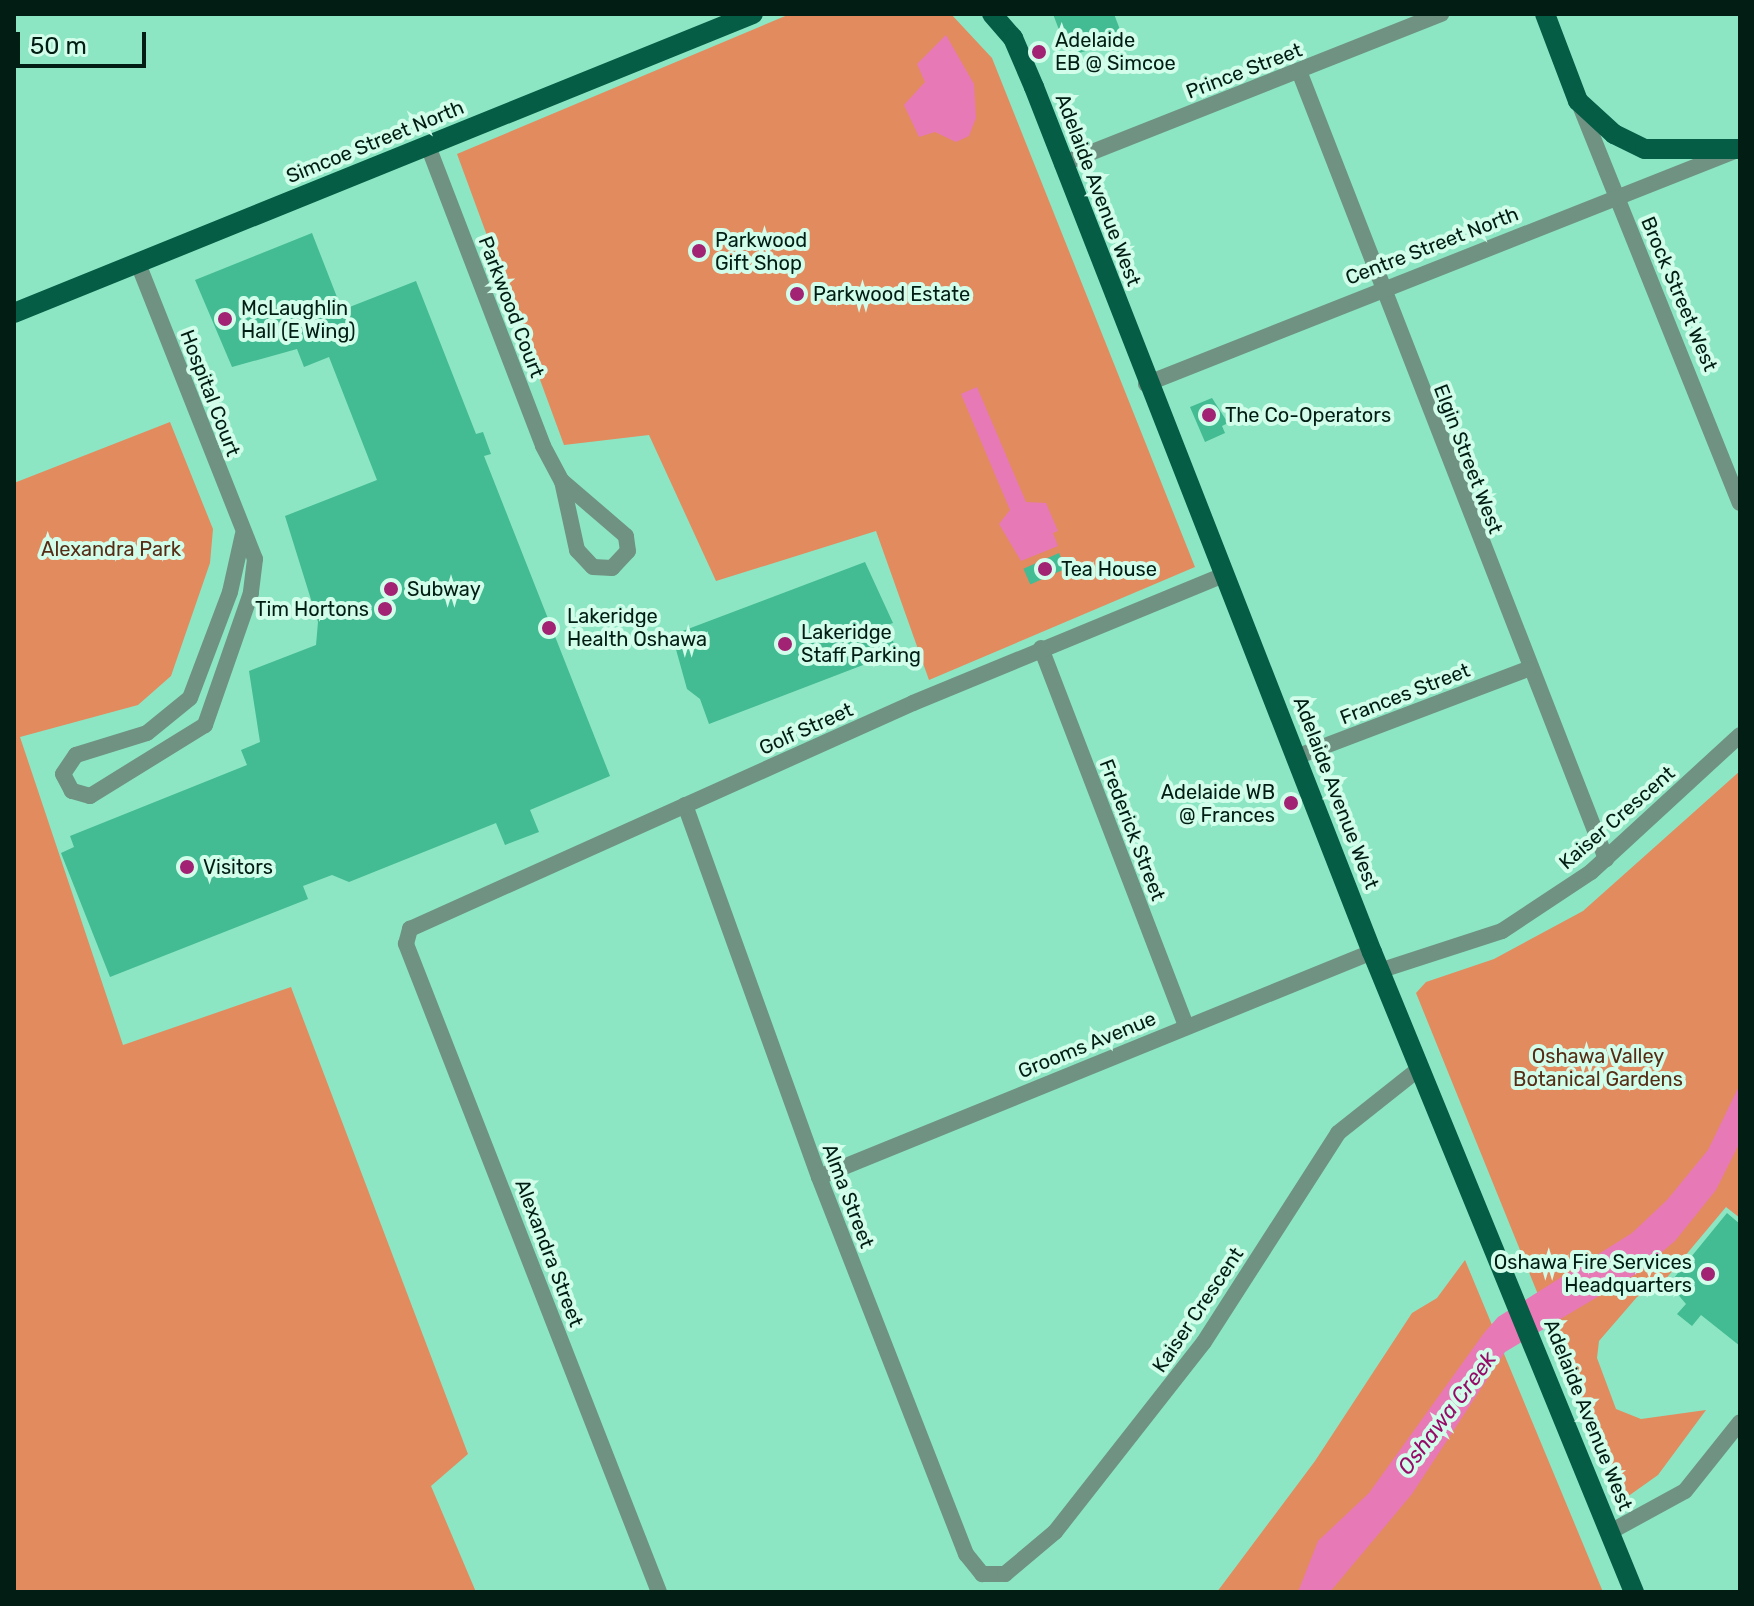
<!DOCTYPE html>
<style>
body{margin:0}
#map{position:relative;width:1754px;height:1606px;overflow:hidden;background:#8ce6c3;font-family:Rubik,sans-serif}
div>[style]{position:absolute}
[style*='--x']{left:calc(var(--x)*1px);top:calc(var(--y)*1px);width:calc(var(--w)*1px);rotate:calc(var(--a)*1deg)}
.green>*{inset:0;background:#e28b5f}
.water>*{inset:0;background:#e779b6}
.building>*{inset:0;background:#43bb93;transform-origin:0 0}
.minor>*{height:16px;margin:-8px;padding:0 8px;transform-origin:8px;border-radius:8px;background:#6f9283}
.major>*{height:20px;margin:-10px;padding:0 10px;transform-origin:10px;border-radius:10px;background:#045d44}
.dots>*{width:22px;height:22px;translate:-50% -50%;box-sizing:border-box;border:4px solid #d2fdea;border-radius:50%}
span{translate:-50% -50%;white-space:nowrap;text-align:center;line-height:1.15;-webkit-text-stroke:8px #d2fdea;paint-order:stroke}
.poi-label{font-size:20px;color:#011d14}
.left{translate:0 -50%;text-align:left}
.right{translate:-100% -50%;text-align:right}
.street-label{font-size:20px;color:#011d14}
.park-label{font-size:20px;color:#572c15}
.water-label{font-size:22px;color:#960c68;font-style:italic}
.frame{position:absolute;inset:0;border:16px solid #011d14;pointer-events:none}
.scale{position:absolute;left:16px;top:32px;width:130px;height:36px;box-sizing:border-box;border:4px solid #011d14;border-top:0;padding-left:10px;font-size:24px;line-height:28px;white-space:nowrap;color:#011d14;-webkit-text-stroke:6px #d2fdea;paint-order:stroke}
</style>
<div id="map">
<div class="green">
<i style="clip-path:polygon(790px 14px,951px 14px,992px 58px,1195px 567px,929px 680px,876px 531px,716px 581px,649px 435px,564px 445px,457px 154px)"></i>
<i style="clip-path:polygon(170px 422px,213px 529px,210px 563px,171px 676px,138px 705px,20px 737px,123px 1045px,291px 987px,468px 1454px,431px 1486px,476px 1592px,14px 1592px,14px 483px)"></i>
<i style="clip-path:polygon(1740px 771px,1740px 1218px,1726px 1207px,1664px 1281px,1637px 1297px,1599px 1341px,1597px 1358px,1616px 1409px,1641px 1419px,1706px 1410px,1658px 1475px,1627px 1497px,1605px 1460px,1416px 993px,1426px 982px,1494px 959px,1583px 911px)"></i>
<i style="clip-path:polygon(1465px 1260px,1603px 1592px,1217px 1592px,1315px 1461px,1412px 1313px,1437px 1298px)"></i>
</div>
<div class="water">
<i style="clip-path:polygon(946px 35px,974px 84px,976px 118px,969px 136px,956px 142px,935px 132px,919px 137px,904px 105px,925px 82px,917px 64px)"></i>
<i style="clip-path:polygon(977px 387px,1026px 502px,1046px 503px,1058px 531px,1053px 533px,1058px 546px,1021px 561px,999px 524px,1010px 510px,961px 394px)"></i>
<i style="clip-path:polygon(1740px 1084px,1740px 1142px,1716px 1190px,1675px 1241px,1636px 1274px,1505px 1352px,1412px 1494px,1330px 1592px,1298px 1592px,1318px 1541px,1369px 1493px,1484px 1333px,1498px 1317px,1632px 1233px,1667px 1200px,1708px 1150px)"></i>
</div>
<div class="building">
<i style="clip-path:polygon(1053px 14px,1114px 14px,1124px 40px,1079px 53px,1074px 40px,1064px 43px)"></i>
<i style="clip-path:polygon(312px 233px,342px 310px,416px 281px,476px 434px,483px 432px,491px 454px,484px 456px,610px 776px,530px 810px,539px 832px,505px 845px,496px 823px,349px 882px,332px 875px,303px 886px,308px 899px,110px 977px,61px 853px,74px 847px,70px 836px,247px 765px,241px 750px,260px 742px,249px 671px,316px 645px,318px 622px,285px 516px,377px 480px,329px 357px,304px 367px,297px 349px,232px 367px,195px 280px)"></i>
<i style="clip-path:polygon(1212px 398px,1228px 423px,1222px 426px,1225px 433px,1205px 442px,1190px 407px)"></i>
<i style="left:1059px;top:553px;width:17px;height:39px;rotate:66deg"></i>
<i style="clip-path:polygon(865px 562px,893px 623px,887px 625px,897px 652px,709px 724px,700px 699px,687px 689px,672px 635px)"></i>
<i style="clip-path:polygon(1727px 1213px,1740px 1224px,1740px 1346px,1701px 1315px,1692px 1326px,1677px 1314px,1686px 1304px,1669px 1284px)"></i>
</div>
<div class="minor">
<i style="--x:1299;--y:71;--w:846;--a:68.71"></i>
<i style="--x:1579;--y:103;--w:431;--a:68.1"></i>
<i style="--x:428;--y:146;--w:321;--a:69"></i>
<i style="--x:543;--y:446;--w:40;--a:62"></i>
<i style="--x:562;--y:481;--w:71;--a:77.7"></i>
<i style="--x:577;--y:550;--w:23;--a:47"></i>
<i style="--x:593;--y:567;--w:19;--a:3"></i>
<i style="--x:612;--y:568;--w:23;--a:-47"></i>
<i style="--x:628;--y:551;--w:15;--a:-98"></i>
<i style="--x:626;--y:536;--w:84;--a:-139.3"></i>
<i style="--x:1062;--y:164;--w:408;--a:-21.6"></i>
<i style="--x:139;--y:266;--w:315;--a:68.4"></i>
<i style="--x:255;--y:559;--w:34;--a:97"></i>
<i style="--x:251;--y:593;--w:140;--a:109.2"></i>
<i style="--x:205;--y:725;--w:135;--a:148.3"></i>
<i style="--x:90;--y:796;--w:19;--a:-164"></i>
<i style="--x:72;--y:791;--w:19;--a:-118"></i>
<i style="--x:63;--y:774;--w:23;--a:-56"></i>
<i style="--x:76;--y:755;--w:74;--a:-17.2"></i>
<i style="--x:147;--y:733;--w:55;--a:-39.1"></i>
<i style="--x:190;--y:698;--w:113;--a:-69.3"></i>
<i style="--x:230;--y:592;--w:59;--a:-77.4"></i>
<i style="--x:1146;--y:384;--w:633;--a:-21.58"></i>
<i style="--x:1041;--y:648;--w:405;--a:69"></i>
<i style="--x:1296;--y:757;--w:248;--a:-20.8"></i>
<i style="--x:685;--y:805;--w:395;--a:70.2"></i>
<i style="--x:819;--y:1177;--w:405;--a:68.7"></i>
<i style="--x:966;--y:1554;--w:26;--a:51"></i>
<i style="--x:982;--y:1574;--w:23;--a:0"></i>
<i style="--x:1005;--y:1574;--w:65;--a:-40"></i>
<i style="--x:1055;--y:1532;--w:241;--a:-51.9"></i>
<i style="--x:1204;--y:1342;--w:248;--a:-57.3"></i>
<i style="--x:1338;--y:1133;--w:105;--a:-38.4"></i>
<i style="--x:1379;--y:971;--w:129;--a:-18"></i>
<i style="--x:1502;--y:931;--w:107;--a:-33.5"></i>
<i style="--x:1591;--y:872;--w:202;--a:-42.6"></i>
<i style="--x:819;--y:1177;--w:597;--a:-22.14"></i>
<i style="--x:1610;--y:1532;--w:85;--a:-28.7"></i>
<i style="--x:1685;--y:1491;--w:88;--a:-51.4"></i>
<i style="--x:659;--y:1592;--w:696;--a:-111.33"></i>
<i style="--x:406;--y:944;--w:16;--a:-75"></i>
<i style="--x:410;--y:929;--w:551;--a:-24.19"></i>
<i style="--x:913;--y:703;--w:335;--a:-22.4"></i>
</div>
<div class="major">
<i style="--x:992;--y:14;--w:32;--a:49"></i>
<i style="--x:1013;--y:38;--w:53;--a:66.8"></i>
<i style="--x:1034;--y:87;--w:929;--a:68.66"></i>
<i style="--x:1372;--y:952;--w:692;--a:67.74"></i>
<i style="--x:1545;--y:14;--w:93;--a:69.2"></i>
<i style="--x:1578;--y:101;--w:49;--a:42.5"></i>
<i style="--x:1614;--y:134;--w:34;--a:26"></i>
<i style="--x:1645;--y:149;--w:95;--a:0"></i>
<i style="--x:14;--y:313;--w:797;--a:-22.03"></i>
</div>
<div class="dots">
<i style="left:1039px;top:52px;background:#a22273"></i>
<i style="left:699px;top:251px;background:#a22273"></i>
<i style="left:797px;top:294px;background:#a22273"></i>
<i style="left:225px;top:319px;background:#a22273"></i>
<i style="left:1209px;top:415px;background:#a22273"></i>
<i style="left:1045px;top:569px;background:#a22273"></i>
<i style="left:391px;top:589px;background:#a22273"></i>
<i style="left:385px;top:609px;background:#a22273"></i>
<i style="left:549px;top:628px;background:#a22273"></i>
<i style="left:785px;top:644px;background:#a22273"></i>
<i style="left:1291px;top:803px;background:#a22273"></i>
<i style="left:187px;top:867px;background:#a22273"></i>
<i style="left:1708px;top:1274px;background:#a22273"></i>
</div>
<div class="poi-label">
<span class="left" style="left:1055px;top:52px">Adelaide<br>EB @ Simcoe</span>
<span class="left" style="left:715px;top:252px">Parkwood<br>Gift Shop</span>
<span class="left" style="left:813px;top:294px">Parkwood Estate</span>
<span class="left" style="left:241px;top:320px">McLaughlin<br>Hall (E Wing)</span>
<span class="left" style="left:1225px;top:415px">The Co-Operators</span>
<span class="left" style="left:1061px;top:569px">Tea House</span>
<span class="left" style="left:407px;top:589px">Subway</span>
<span class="right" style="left:369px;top:609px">Tim Hortons</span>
<span class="left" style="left:567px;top:628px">Lakeridge<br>Health Oshawa</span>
<span class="left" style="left:801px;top:644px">Lakeridge<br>Staff Parking</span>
<span class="right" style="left:1275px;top:804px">Adelaide WB<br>@ Frances</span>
<span class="left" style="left:203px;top:867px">Visitors</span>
<span class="right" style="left:1692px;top:1274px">Oshawa Fire Services<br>Headquarters</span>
</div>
<div class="street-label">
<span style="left:1244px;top:71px;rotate:-21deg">Prince Street</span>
<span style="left:375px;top:142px;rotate:-22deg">Simcoe Street North</span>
<span style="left:1098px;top:190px;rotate:69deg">Adelaide Avenue West</span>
<span style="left:1432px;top:246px;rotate:-21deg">Centre Street North</span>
<span style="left:1679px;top:294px;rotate:67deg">Brock Street West</span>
<span style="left:511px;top:307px;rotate:69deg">Parkwood Court</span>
<span style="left:210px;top:393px;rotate:69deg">Hospital Court</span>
<span style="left:1468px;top:459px;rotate:69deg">Elgin Street West</span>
<span style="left:1405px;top:694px;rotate:-21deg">Frances Street</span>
<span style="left:806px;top:729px;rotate:-24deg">Golf Street</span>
<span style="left:1336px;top:793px;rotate:69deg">Adelaide Avenue West</span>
<span style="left:1617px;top:818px;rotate:-41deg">Kaiser Crescent</span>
<span style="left:1132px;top:830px;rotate:69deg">Frederick Street</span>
<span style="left:1087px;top:1045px;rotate:-22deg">Grooms Avenue</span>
<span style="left:848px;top:1196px;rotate:69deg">Alma Street</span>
<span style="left:549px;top:1253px;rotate:69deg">Alexandra Street</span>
<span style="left:1198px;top:1310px;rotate:-56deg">Kaiser Crescent</span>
<span style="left:1588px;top:1415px;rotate:68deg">Adelaide Avenue West</span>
</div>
<div class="park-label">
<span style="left:111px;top:549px">Alexandra Park</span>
<span style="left:1598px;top:1068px">Oshawa Valley<br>Botanical Gardens</span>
</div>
<div class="water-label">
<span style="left:1447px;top:1413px;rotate:-53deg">Oshawa Creek</span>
</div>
<div class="frame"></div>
<div class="scale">50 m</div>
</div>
